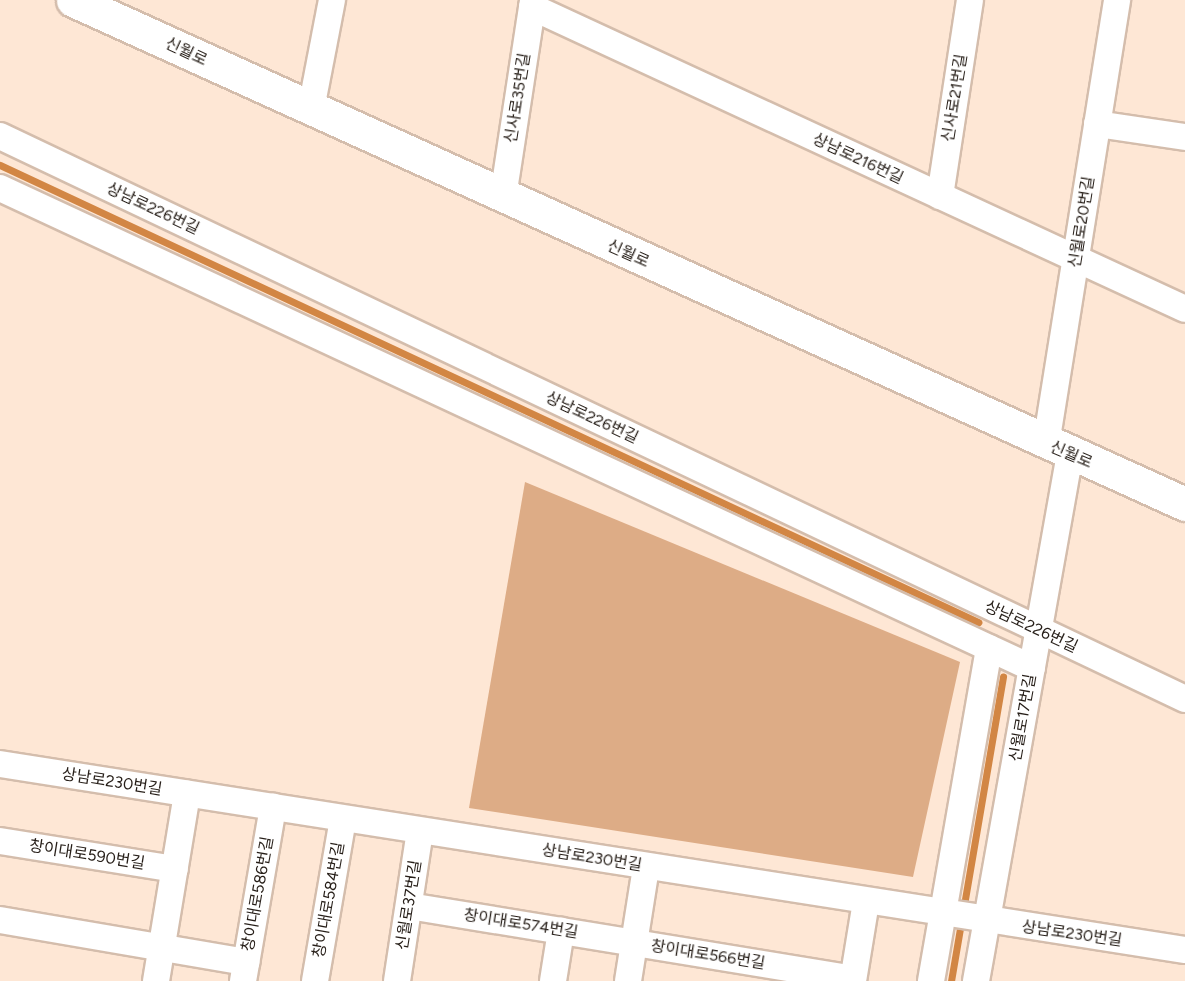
<!DOCTYPE html>
<meta charset="utf-8">
<style>
body{margin:0}
#map{position:relative;width:1185px;height:981px;overflow:hidden;background:#fee7d5;font-family:Figtree,"Noto Sans KR",sans-serif}
div>[style]{position:absolute}
[style*='--x']{left:calc(var(--x)*1px);top:calc(var(--y)*1px);width:calc(var(--w)*1px);rotate:calc(var(--a)*1deg)}
.green>*{inset:0;background:#ddac86}
.stream>*{height:7px;margin:-3.5px;padding:0 3.5px;transform-origin:3.5px;border-radius:3.5px;background:#d28644}
.roads{filter:drop-shadow(2px 0 #d4bdac) drop-shadow(-2px 0 #d4bdac) drop-shadow(0 2px #d4bdac) drop-shadow(0 -2px #d4bdac)}
.street>*{height:26px;margin:-13px;padding:0 13px;transform-origin:13px;border-radius:13px;background:#fff}
.secondary>*{height:33px;margin:-16.5px;padding:0 16.5px;transform-origin:16.5px;border-radius:16.5px;background:#fff}
span{translate:-50% -50%;white-space:nowrap;text-align:center;line-height:1.15;-webkit-text-stroke:4.5px #fff;paint-order:stroke}
.street-label{font-size:16px;color:#261e18}
</style>
<div id="map">
<div class="green">
<i style="clip-path:polygon(525px 482px,960px 662px,913px 877px,469px 808px)"></i>
</div>
<div class="stream">
<i style="--x:0;--y:165;--w:1080;--a:25.05"></i>
<i style="--x:951;--y:981;--w:309;--a:-80.3"></i>
</div>
<div class="roads">
<div class="street">
<i style="--x:532;--y:7;--w:719;--a:24.82"></i>
<i style="--x:311;--y:109;--w:111;--a:-79.1"></i>
<i style="--x:1097;--y:124;--w:89;--a:8.4"></i>
<i style="--x:0;--y:136;--w:1312;--a:25.41"></i>
<i style="--x:0;--y:188;--w:1138;--a:24.94"></i>
<i style="--x:940;--y:196;--w:198;--a:-81.3"></i>
<i style="--x:503;--y:197;--w:199;--a:-81.3"></i>
<i style="--x:1046;--y:444;--w:450;--a:-80.9"></i>
<i style="--x:0;--y:764;--w:1200;--a:8.92"></i>
<i style="--x:0;--y:841;--w:177;--a:9.1"></i>
<i style="--x:409;--y:906;--w:450;--a:9.3"></i>
<i style="--x:0;--y:920;--w:250;--a:9.7"></i>
<i style="--x:156;--y:981;--w:190;--a:-80.6"></i>
<i style="--x:243;--y:981;--w:177;--a:-80.2"></i>
<i style="--x:315;--y:981;--w:164;--a:-80.2"></i>
<i style="--x:397;--y:981;--w:152;--a:-81.3"></i>
<i style="--x:553;--y:981;--w:51;--a:-80.9"></i>
<i style="--x:628;--y:981;--w:115;--a:-81"></i>
<i style="--x:853;--y:981;--w:80;--a:-80.7"></i>
<i style="--x:931;--y:981;--w:338;--a:-80.1"></i>
<i style="--x:976;--y:981;--w:535;--a:-79.89"></i>
</div>
<div class="secondary">
<i style="--x:73;--y:0;--w:1221;--a:24.38"></i>
</div>
</div>
<div class="street-label">
<span style="left:186px;top:52px;rotate:25deg">신월로</span>
<span style="left:518px;top:98px;rotate:-81deg">신사로35번길</span>
<span style="left:955px;top:98px;rotate:-81deg">신사로21번길</span>
<span style="left:858px;top:159px;rotate:25deg">상남로216번길</span>
<span style="left:153px;top:209px;rotate:25deg">상남로226번길</span>
<span style="left:1082px;top:222px;rotate:-81deg">신월로20번길</span>
<span style="left:628px;top:254px;rotate:24deg">신월로</span>
<span style="left:592px;top:418px;rotate:25deg">상남로226번길</span>
<span style="left:1071px;top:455px;rotate:23deg">신월로</span>
<span style="left:1031px;top:627px;rotate:25deg">상남로226번길</span>
<span style="left:1023px;top:718px;rotate:-80deg">신월로17번길</span>
<span style="left:112px;top:782px;rotate:9deg">상남로230번길</span>
<span style="left:87px;top:855px;rotate:9deg">창이대로590번길</span>
<span style="left:592px;top:858px;rotate:9deg">상남로230번길</span>
<span style="left:258px;top:894px;rotate:-80deg">창이대로586번길</span>
<span style="left:329px;top:900px;rotate:-80deg">창이대로584번길</span>
<span style="left:409px;top:905px;rotate:-81deg">신월로37번길</span>
<span style="left:521px;top:924px;rotate:9deg">창이대로574번길</span>
<span style="left:1072px;top:934px;rotate:8deg">상남로230번길</span>
<span style="left:708px;top:955px;rotate:9deg">창이대로566번길</span>
</div>
</div>
